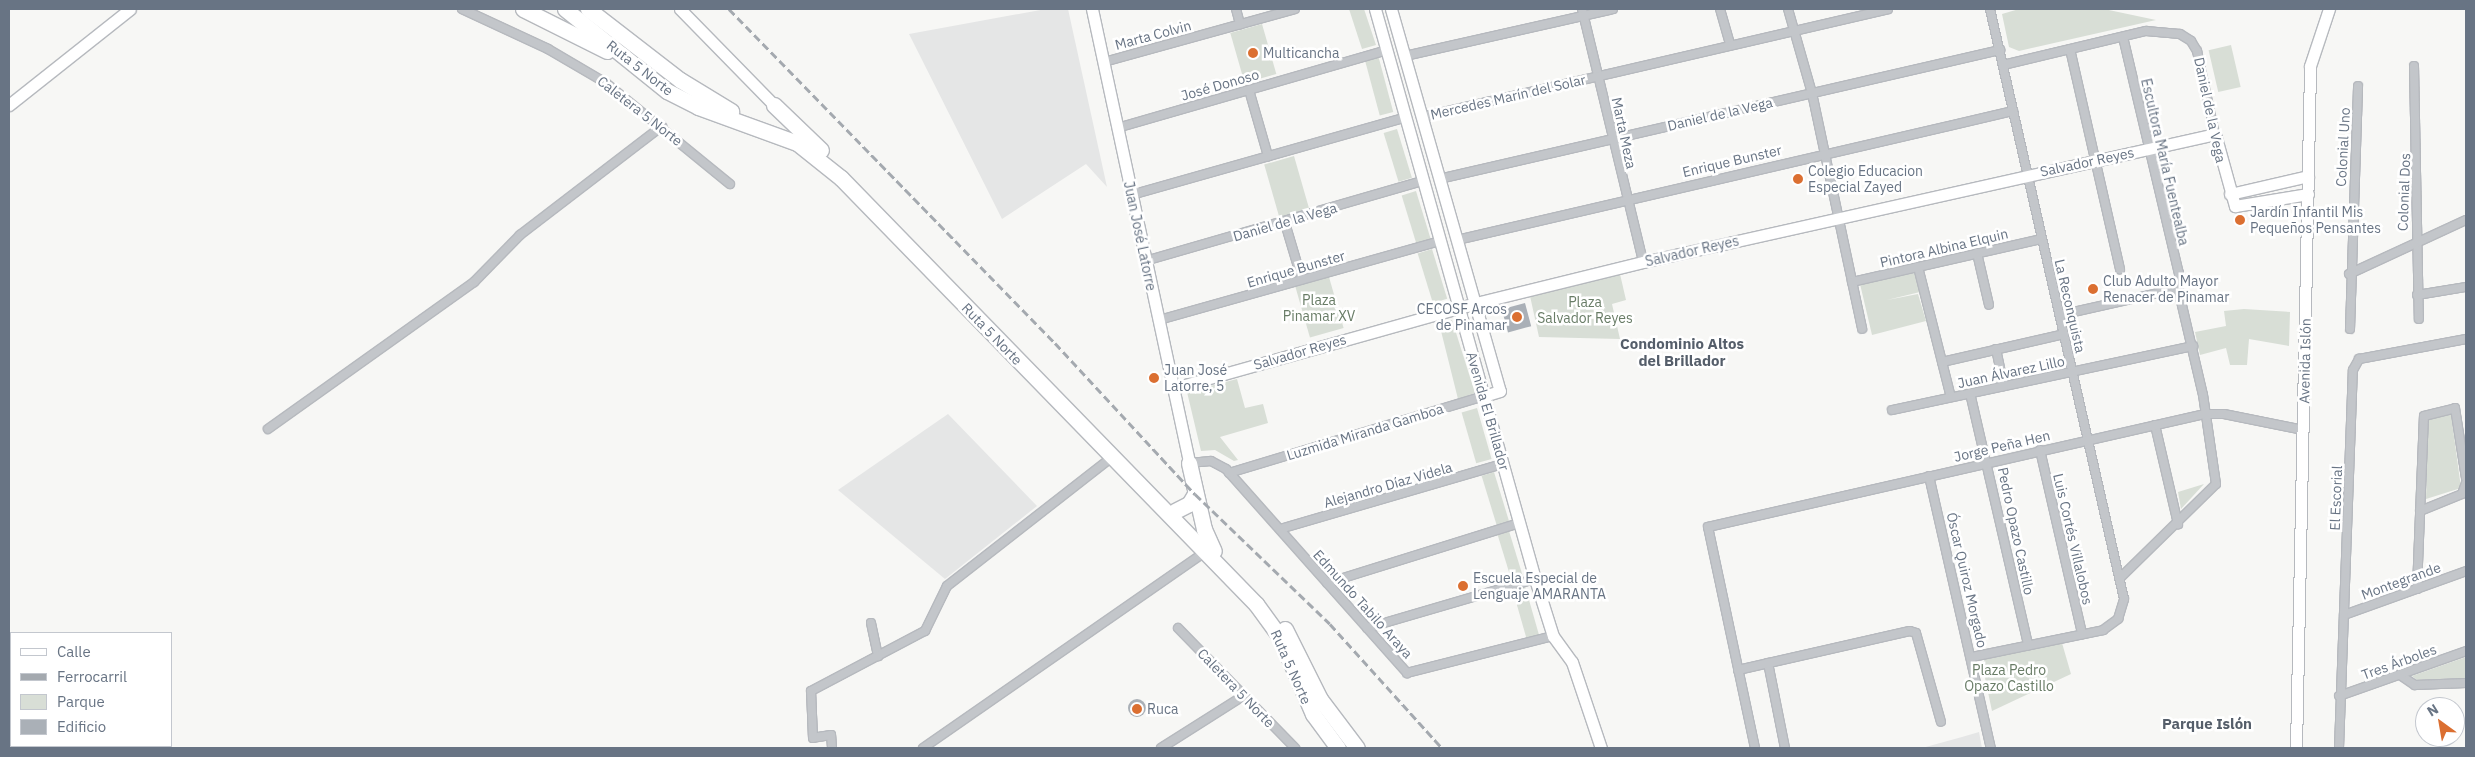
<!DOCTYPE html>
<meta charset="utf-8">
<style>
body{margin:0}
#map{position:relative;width:2475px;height:757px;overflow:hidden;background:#f7f7f5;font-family:"IBM Plex Sans",sans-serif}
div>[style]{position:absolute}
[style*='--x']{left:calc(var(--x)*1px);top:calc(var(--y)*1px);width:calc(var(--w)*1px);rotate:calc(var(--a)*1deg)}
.built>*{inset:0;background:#e5e6e6}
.green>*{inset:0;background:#d8ded6;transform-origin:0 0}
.building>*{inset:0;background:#aab0b7;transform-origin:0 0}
.round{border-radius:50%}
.roads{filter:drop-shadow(1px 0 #b6b9be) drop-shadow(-1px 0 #b6b9be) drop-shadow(0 1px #b6b9be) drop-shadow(0 -1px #b6b9be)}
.street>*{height:8px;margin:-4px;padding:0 4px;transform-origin:4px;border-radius:4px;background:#c3c6ca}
.secondary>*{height:11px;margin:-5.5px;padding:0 5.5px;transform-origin:5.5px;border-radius:5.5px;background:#fff}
.highway>*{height:15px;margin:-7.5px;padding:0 7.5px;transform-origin:7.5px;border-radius:7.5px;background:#fff}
.rail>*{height:3px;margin-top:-1.5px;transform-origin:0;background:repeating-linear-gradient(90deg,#a4a9af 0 8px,transparent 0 12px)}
.dots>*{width:14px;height:14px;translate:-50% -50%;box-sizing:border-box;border:2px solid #fff;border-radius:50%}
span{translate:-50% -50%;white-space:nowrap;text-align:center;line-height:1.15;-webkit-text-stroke:5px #fff;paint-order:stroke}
.street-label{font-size:14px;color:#687484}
.poi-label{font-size:14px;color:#687484}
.left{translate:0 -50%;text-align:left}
.right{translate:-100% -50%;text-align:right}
.park-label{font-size:14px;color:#687c66}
.neighbourhood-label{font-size:15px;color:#555e6a;font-weight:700}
.frame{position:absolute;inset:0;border:10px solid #687484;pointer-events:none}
.legend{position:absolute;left:10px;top:632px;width:162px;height:115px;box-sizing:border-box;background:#fff;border:1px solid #c3c7ce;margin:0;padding:6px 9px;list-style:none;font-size:15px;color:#687484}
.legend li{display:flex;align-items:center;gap:10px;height:25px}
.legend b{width:25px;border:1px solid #c3c7ce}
.north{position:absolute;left:2415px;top:697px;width:50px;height:50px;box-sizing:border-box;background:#fff;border:1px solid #c3c7ce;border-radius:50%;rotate:328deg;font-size:14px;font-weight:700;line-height:20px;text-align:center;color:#687484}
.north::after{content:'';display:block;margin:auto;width:18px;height:22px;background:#db6f31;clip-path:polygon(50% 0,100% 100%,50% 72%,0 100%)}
</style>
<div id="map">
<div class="built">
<i style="clip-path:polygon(1046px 9px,1068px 9px,1107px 187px,1086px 164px,1002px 219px,909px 34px)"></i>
<i style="clip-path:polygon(948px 414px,1037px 506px,945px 579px,838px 490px)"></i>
<i style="clip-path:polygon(1979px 732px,1982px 748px,1922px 748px,1962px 737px)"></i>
</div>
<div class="green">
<i style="clip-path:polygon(1349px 9px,1364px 9px,1376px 45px,1362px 49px)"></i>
<i style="clip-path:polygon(2019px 9px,2104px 9px,2156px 20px,2019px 51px,2009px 47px,2002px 14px)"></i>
<i style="left:1262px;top:24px;width:52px;height:33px;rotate:74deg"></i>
<i style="left:2231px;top:45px;width:43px;height:23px;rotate:77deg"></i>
<i style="left:1378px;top:55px;width:59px;height:14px;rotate:75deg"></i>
<i style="left:1397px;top:129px;width:51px;height:14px;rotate:73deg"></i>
<i style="left:1294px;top:156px;width:55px;height:31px;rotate:74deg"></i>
<i style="left:1416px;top:191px;width:51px;height:15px;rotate:73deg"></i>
<i style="left:1432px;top:249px;width:52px;height:15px;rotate:73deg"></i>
<i style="clip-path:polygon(1915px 273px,1920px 292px,1887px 300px,1918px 294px,1926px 321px,1872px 335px,1860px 284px)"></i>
<i style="clip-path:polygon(1620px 274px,1626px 300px,1612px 304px,1620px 339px,1539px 337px,1530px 296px)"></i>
<i style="left:1329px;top:277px;width:53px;height:35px;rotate:74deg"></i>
<i style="clip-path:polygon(2244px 309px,2290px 312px,2289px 346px,2249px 339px,2247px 365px,2230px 365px,2226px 348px,2200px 355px,2195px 332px,2226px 326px,2224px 311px)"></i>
<i style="clip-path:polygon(1452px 320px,1475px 393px,1458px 399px,1439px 323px)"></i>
<i style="clip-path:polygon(1237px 379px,1245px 408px,1263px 404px,1268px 423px,1220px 437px,1238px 460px,1234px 461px,1215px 450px,1201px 451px,1187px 392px)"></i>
<i style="left:1477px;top:408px;width:53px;height:16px;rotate:74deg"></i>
<i style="clip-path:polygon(2451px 414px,2461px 488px,2426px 499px,2428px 419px)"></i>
<i style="left:1494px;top:472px;width:52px;height:13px;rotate:73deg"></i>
<i style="clip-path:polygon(2204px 484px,2181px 509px,2178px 492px)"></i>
<i style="left:1509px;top:531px;width:52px;height:12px;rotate:73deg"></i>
<i style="left:1525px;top:586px;width:53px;height:13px;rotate:74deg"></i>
<i style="clip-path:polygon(2062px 643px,2071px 674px,1992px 711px,1982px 664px,1985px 659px)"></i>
<i style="clip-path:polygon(2466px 657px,2466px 678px,2417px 680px,2412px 676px)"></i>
</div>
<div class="building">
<i style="left:1525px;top:303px;width:24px;height:24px;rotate:75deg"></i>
<i class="round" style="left:1128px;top:699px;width:18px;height:18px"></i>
</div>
<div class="roads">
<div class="street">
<i style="--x:462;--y:9;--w:95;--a:24.9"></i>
<i style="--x:548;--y:49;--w:67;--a:30.4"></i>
<i style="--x:606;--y:83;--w:160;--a:39.2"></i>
<i style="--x:1236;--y:9;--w:16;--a:75"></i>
<i style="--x:1582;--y:9;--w:260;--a:76.4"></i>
<i style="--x:1720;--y:9;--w:37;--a:74"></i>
<i style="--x:1788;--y:9;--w:87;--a:74.1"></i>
<i style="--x:1812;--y:93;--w:241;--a:78"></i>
<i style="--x:2123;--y:37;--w:243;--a:76.7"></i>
<i style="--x:2179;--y:273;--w:20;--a:90"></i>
<i style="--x:2070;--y:49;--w:226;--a:77.2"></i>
<i style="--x:1405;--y:56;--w:213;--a:-12.7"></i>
<i style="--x:1104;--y:62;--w:198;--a:-15.5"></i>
<i style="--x:2003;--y:65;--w:147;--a:-13.4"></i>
<i style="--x:2146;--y:31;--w:34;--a:5"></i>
<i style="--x:2180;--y:34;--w:13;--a:32"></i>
<i style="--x:2191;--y:41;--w:12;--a:59"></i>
<i style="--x:2197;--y:51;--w:85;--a:77.8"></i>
<i style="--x:2414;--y:66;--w:253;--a:88.9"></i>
<i style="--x:1249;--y:90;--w:69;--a:73.9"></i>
<i style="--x:1422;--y:117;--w:478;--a:-13"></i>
<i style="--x:1117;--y:128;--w:281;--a:-16.1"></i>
<i style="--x:1439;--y:179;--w:576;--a:-12.95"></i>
<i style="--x:1131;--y:195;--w:286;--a:-15.8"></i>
<i style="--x:1285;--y:223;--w:59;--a:73.4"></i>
<i style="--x:1457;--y:240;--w:571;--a:-13.06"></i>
<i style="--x:1977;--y:253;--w:53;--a:77"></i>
<i style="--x:1145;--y:261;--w:289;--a:-16.1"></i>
<i style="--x:1918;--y:267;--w:134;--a:75.8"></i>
<i style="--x:2349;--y:274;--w:129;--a:-24.8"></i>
<i style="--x:1852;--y:282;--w:194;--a:-12.8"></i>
<i style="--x:2417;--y:295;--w:50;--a:-9.3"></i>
<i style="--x:2060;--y:315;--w:115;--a:-12.6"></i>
<i style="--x:2172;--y:290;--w:8;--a:23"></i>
<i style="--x:1159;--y:320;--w:292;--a:-15.7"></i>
<i style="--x:2350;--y:329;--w:243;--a:-88.1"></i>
<i style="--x:1996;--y:349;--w:38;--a:78"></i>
<i style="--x:1942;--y:362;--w:125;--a:-12.9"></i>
<i style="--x:1970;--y:393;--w:259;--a:77"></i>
<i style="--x:1892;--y:410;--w:308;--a:-12"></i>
<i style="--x:2155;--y:425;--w:102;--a:76.9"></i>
<i style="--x:268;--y:429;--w:253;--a:-35.5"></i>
<i style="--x:474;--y:282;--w:66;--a:-45.6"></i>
<i style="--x:520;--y:235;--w:179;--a:-37.5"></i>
<i style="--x:2040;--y:450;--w:189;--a:77.1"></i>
<i style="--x:1189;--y:463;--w:22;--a:-5"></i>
<i style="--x:1211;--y:461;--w:17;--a:28"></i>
<i style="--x:1226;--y:469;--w:273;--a:48.4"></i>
<i style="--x:1407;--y:673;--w:151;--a:-14.2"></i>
<i style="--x:1229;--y:473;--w:266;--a:-16.8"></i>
<i style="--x:1929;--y:476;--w:279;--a:77.2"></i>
<i style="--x:2420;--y:511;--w:45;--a:-22"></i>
<i style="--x:2462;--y:494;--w:12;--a:-70"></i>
<i style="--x:1280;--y:529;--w:232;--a:-16.3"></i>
<i style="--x:2120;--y:578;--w:134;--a:-44.4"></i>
<i style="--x:2216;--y:484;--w:90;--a:-98.3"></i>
<i style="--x:2203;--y:395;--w:105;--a:-103.2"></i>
<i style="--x:1327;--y:583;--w:202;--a:-17.3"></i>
<i style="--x:2417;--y:589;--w:173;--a:-87.7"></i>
<i style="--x:2424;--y:416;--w:32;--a:-14"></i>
<i style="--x:2455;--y:408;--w:71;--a:81.1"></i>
<i style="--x:2344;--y:615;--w:130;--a:-19.8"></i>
<i style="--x:871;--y:623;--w:34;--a:78"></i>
<i style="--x:1178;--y:628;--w:168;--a:45.7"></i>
<i style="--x:1367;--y:628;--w:175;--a:-16.3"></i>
<i style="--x:1972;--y:657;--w:134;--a:-11.6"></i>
<i style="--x:2103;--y:630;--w:19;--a:-36"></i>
<i style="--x:2118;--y:619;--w:21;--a:-73"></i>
<i style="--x:2124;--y:599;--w:605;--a:-102.8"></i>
<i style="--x:1768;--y:663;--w:87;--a:78.7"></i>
<i style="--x:1738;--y:670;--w:176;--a:-12.8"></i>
<i style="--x:1910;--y:631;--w:6;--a:18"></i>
<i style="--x:1916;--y:633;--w:92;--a:74.3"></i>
<i style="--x:2400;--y:675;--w:18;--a:34"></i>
<i style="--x:2415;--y:685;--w:51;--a:-2.2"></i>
<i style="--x:2339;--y:696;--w:135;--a:-19.5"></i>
<i style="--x:832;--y:748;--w:13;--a:-94"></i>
<i style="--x:831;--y:735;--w:18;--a:171"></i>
<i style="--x:813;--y:738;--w:47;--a:-92.4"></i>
<i style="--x:811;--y:691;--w:129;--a:-27.8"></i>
<i style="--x:925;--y:631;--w:50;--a:-63.9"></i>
<i style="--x:947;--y:586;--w:209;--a:-38"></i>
<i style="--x:923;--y:748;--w:343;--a:-34.8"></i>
<i style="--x:1161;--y:748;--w:97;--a:-32.4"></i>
<i style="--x:1755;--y:748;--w:226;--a:-102"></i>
<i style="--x:1708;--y:527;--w:510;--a:-12.81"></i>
<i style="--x:2205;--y:414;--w:19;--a:0"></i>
<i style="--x:2224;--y:414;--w:81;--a:11.4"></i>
<i style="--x:2339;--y:748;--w:378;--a:-87.9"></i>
<i style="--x:2353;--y:370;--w:13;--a:-61"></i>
<i style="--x:2359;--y:359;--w:109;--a:-10.6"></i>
</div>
<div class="secondary">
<i style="--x:680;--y:9;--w:134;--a:45.6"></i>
<i style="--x:1092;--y:9;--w:464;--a:77.9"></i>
<i style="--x:1375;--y:9;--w:592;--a:74.32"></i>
<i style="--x:1535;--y:579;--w:60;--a:72.5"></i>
<i style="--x:1553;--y:636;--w:32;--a:54"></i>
<i style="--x:1572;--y:662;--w:91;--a:71.4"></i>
<i style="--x:1391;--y:9;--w:397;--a:74.1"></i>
<i style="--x:1500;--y:391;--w:17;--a:163"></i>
<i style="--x:9;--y:105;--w:154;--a:-38.4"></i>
<i style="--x:2230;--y:194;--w:80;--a:-13"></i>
<i style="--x:1174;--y:388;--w:314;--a:-15.7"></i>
<i style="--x:1476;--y:303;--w:172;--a:-13.8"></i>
<i style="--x:1643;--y:262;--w:586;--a:-12.61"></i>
<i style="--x:2215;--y:134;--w:75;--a:74.5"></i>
<i style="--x:2235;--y:206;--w:74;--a:-9.3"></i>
<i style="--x:2296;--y:748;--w:682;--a:-88.82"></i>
<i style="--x:2310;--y:66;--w:60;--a:-71.6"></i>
</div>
<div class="highway">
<i style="--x:523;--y:9;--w:94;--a:26.6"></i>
<i style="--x:565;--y:9;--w:131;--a:38.8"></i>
<i style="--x:667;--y:91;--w:35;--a:27"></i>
<i style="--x:698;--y:107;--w:105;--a:20"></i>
<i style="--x:797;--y:143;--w:56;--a:38.5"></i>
<i style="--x:841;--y:178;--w:595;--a:45.75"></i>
<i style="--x:1256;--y:604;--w:41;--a:54"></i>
<i style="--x:1280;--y:637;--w:84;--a:66.8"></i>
<i style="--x:1313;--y:714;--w:42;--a:53.7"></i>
<i style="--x:588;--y:9;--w:116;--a:37.7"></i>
<i style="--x:680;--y:80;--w:60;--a:31.3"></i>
<i style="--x:774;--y:105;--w:65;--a:43.8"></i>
<i style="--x:1189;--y:463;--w:68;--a:77.2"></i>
<i style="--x:1204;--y:529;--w:24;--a:66"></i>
<i style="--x:1175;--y:511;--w:16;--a:-27"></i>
<i style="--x:1189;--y:504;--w:12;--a:-59"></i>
<i style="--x:1285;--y:629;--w:78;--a:63.4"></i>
<i style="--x:1320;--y:699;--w:61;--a:52.9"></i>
</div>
</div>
<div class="rail">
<i style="--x:729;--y:9;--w:467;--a:45.7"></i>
<i style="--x:1055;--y:343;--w:206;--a:47.2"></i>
<i style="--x:1195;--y:494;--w:187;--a:43.9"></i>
<i style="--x:1330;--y:624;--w:167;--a:47.9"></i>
</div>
<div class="dots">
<i style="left:1253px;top:53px;background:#db6f31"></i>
<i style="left:1798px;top:179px;background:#db6f31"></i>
<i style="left:2240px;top:220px;background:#db6f31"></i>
<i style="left:2093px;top:289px;background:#db6f31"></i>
<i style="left:1517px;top:317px;background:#db6f31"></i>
<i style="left:1154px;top:378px;background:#db6f31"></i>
<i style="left:1463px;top:586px;background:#db6f31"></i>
<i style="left:1137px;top:709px;background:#db6f31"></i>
</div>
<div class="street-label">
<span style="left:1153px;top:35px;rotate:-15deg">Marta Colvin</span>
<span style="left:640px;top:68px;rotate:38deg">Ruta 5 Norte</span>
<span style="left:1220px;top:85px;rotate:-16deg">José Donoso</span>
<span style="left:1508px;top:97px;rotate:-13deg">Mercedes Marín del Solar</span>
<span style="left:2210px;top:110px;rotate:78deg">Daniel de la Vega</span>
<span style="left:640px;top:111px;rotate:38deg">Caletera 5 Norte</span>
<span style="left:1720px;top:114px;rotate:-13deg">Daniel de la Vega</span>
<span style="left:1624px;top:133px;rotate:78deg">Marta Meza</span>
<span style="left:2343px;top:147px;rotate:-87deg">Colonial Uno</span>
<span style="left:1732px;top:161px;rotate:-13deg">Enrique Bunster</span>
<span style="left:2087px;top:162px;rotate:-12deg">Salvador Reyes</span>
<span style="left:2165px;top:162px;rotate:77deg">Escultora María Fuentealba</span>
<span style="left:2404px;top:192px;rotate:-88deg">Colonial Dos</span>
<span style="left:1285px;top:222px;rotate:-16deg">Daniel de la Vega</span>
<span style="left:1140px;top:236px;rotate:78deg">Juan José Latorre</span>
<span style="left:1944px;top:248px;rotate:-13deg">Pintora Albina Elquin</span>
<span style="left:1692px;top:251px;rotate:-13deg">Salvador Reyes</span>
<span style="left:1296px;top:269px;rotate:-16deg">Enrique Bunster</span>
<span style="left:2070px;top:306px;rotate:77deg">La Reconquista</span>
<span style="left:992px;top:334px;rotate:46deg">Ruta 5 Norte</span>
<span style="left:1300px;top:352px;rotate:-16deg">Salvador Reyes</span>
<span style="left:2305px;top:361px;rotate:-89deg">Avenida Islón</span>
<span style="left:2011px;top:372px;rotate:-12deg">Juan Álvarez Lillo</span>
<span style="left:1488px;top:411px;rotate:74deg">Avenida El Brillador</span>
<span style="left:1365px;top:432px;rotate:-17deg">Luzmida Miranda Gamboa</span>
<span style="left:2002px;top:446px;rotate:-13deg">Jorge Peña Hen</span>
<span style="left:1388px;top:485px;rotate:-16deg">Alejandro Díaz Videla</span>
<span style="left:2336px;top:498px;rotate:-88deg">El Escorial</span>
<span style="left:2016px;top:531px;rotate:78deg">Pedro Opazo Castillo</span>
<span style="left:2073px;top:539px;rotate:77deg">Luis Cortés Villalobos</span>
<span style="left:1967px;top:580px;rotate:77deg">Óscar Quiroz Morgado</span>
<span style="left:2401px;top:581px;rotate:-20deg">Montegrande</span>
<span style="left:1363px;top:604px;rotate:48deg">Edmundo Tabilo Araya</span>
<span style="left:2399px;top:662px;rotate:-20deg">Tres Árboles</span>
<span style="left:1291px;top:667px;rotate:66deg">Ruta 5 Norte</span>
<span style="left:1236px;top:688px;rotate:46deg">Caletera 5 Norte</span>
</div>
<div class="poi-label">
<span class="left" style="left:1263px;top:53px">Multicancha</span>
<span class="left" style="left:1808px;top:179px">Colegio Educacion<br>Especial Zayed</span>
<span class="left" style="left:2250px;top:220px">Jardín Infantil Mis<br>Pequeños Pensantes</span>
<span class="left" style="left:2103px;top:289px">Club Adulto Mayor<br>Renacer de Pinamar</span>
<span class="right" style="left:1507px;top:317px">CECOSF Arcos<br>de Pinamar</span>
<span class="left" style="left:1164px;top:378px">Juan José<br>Latorre, 5</span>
<span class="left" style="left:1473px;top:586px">Escuela Especial de<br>Lenguaje AMARANTA</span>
<span class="left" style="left:1147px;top:709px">Ruca</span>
</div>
<div class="park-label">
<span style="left:1319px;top:308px">Plaza<br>Pinamar XV</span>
<span style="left:1585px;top:310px">Plaza<br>Salvador Reyes</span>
<span style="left:2009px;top:678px">Plaza Pedro<br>Opazo Castillo</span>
</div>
<div class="neighbourhood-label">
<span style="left:1682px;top:352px">Condominio Altos<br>del Brillador</span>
<span style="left:2207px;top:724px">Parque Islón</span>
</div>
<div class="frame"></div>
<ul class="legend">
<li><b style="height:6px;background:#fff"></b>Calle</li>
<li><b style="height:6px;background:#a4a9af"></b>Ferrocarril</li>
<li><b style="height:14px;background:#d8ded6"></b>Parque</li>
<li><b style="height:14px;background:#aab0b7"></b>Edificio</li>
</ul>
<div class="north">N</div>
</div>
